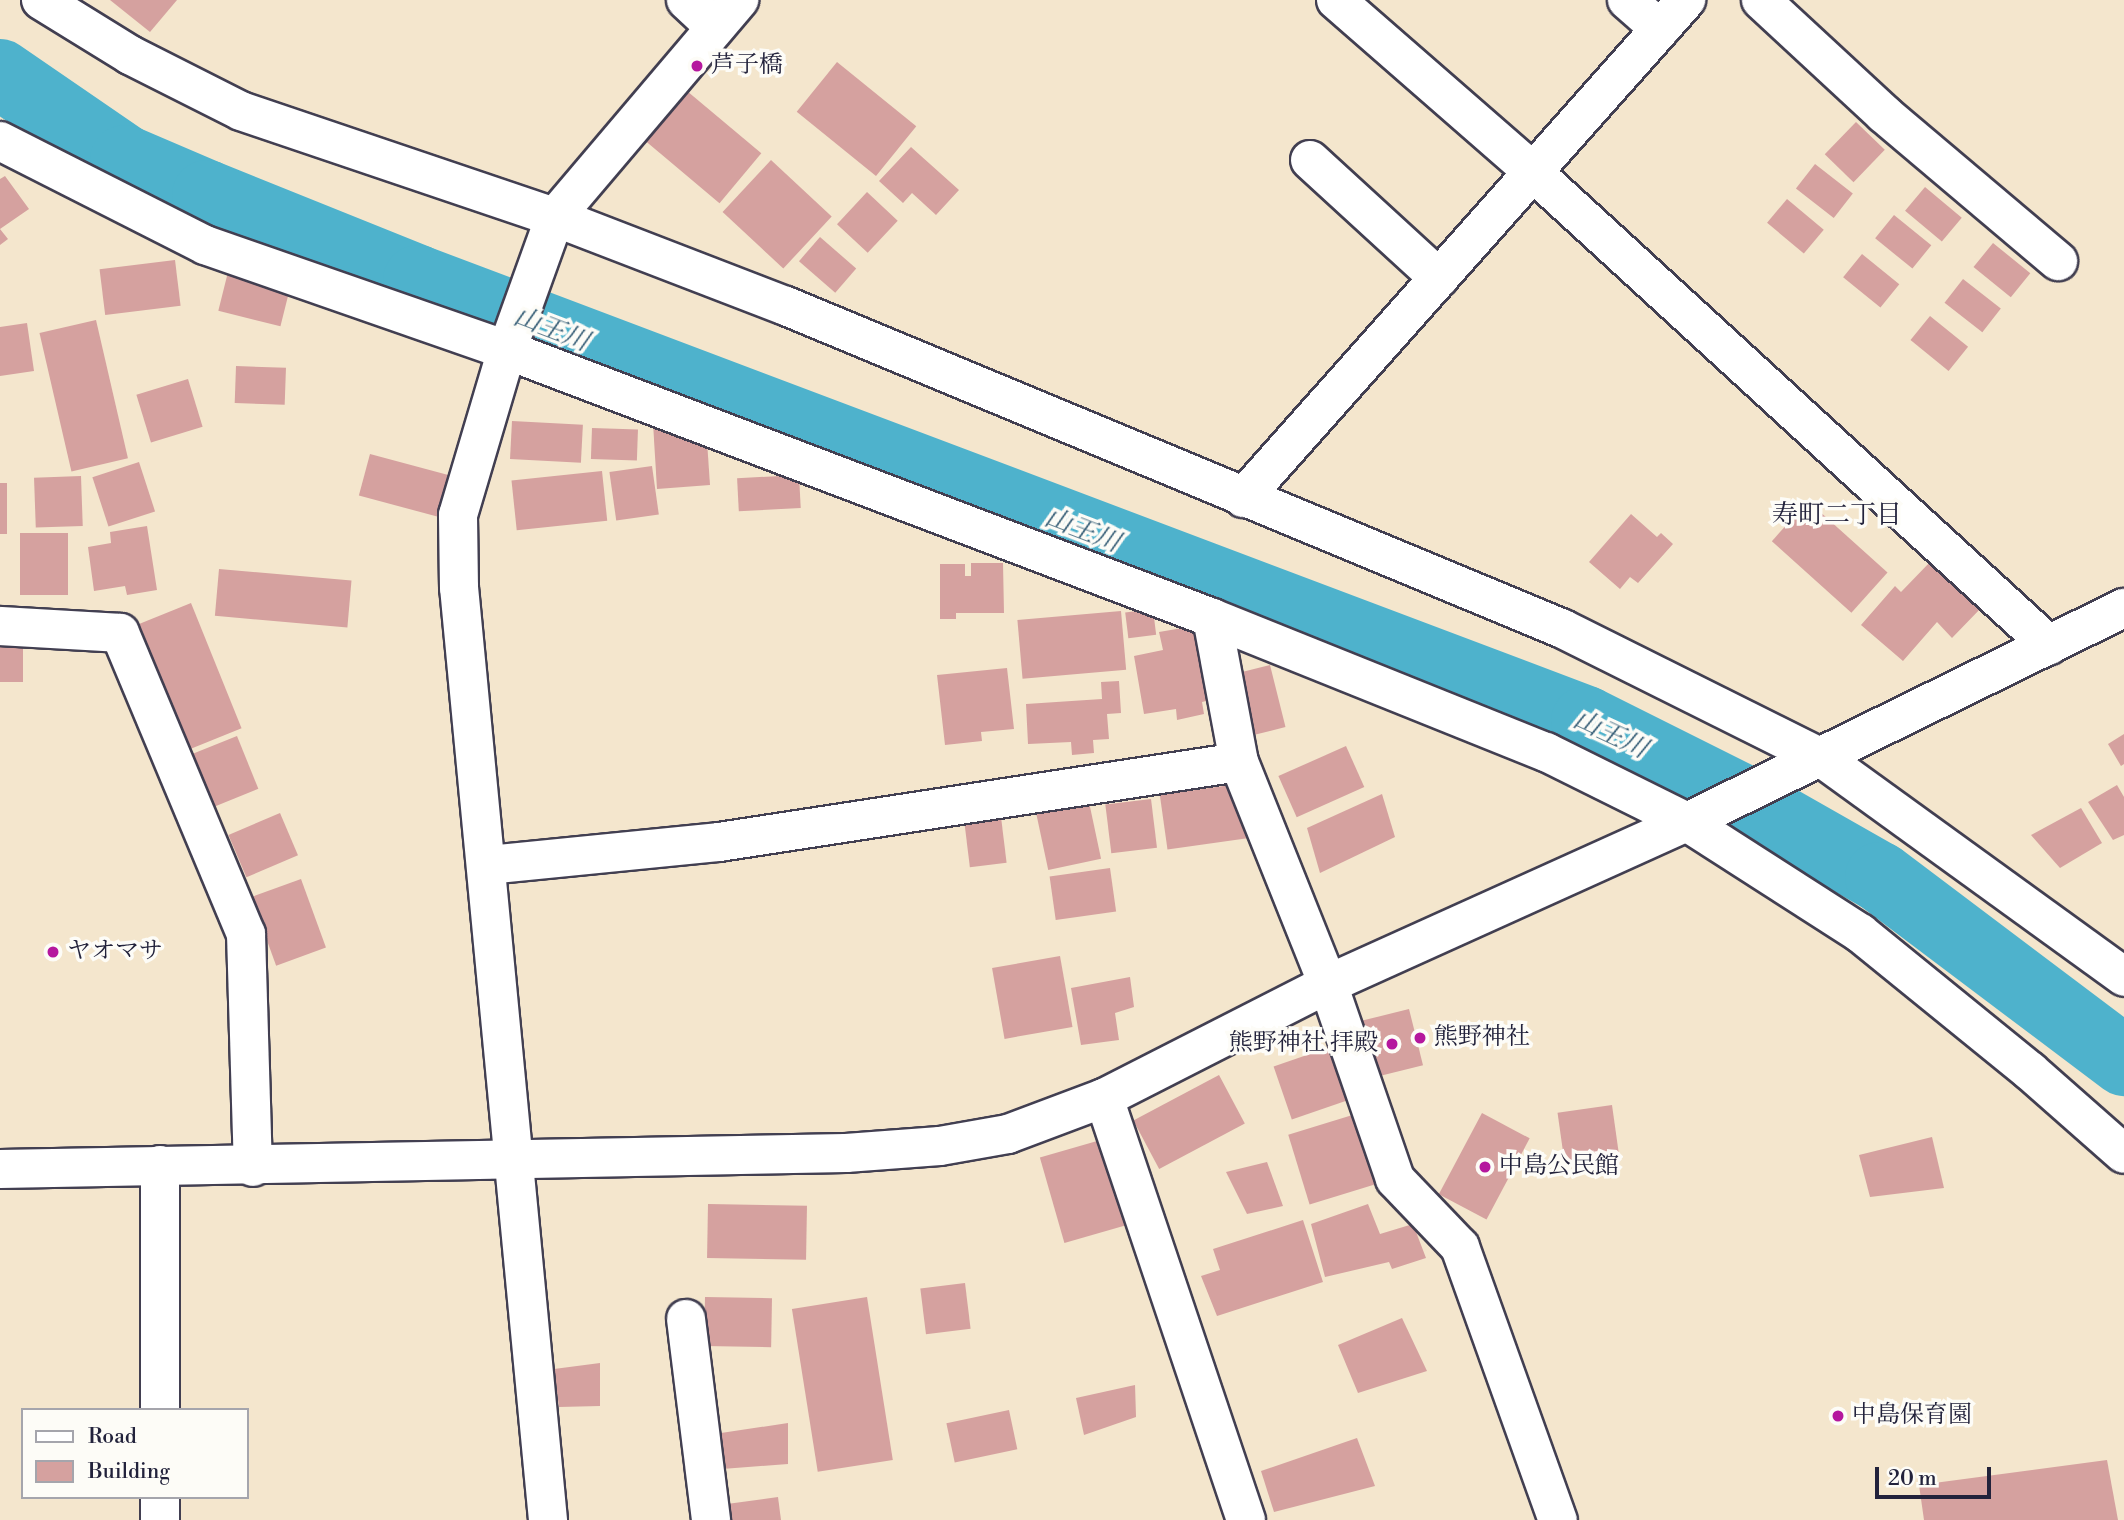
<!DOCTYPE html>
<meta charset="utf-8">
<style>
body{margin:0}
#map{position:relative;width:2124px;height:1520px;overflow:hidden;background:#f4e6cd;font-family:"Libre Bodoni","Noto Serif JP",serif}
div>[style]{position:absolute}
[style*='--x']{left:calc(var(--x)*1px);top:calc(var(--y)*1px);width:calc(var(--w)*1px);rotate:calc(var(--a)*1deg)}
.river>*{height:70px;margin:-35px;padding:0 35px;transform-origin:35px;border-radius:35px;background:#4eb2cc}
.building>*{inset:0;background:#d5a19f;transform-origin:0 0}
.roads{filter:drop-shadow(2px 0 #423f51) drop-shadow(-2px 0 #423f51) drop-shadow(0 2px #423f51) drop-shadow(0 -2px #423f51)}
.minor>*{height:38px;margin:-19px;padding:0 19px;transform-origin:19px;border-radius:19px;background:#fff}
.dots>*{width:19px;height:19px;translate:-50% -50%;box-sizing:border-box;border:4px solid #fdfcf7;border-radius:50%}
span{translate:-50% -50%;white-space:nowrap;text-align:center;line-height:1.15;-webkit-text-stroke:7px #fdfcf7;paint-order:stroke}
.poi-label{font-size:24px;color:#22223b}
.left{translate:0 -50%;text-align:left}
.right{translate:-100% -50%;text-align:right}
.water-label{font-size:26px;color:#345c75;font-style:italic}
.neighbourhood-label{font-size:26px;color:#22223b}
.legend{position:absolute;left:21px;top:1408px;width:228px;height:91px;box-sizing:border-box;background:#fdfcf7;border:2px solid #a5a5ac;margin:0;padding:9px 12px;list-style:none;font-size:21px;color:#22223b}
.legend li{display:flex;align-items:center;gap:14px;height:35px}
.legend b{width:35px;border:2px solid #a5a5ac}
.scale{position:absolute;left:1875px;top:1467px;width:116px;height:32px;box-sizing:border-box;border:4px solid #22223b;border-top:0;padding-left:9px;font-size:21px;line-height:24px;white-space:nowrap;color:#22223b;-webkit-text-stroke:5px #fdfcf7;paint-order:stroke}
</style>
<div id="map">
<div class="river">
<i style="--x:0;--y:74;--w:152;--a:34.5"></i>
<i style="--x:125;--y:160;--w:89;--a:23.1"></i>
<i style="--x:207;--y:195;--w:227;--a:21.9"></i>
<i style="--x:418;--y:280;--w:1248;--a:20.68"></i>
<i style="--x:1586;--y:721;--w:179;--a:26.6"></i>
<i style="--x:1746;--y:801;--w:154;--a:29.6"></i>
<i style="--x:1880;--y:877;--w:306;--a:37"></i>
</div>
<div class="building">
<i style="clip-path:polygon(110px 0,177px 0,150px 32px)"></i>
<i style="left:837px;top:62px;width:102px;height:64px;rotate:39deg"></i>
<i style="left:687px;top:91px;width:97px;height:65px;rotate:40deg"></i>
<i style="left:1856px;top:122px;width:40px;height:45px;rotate:44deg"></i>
<i style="clip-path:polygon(911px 147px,959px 190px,936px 215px,912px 193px,903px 203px,879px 181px)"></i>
<i style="left:771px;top:160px;width:83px;height:71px;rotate:43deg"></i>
<i style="left:1815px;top:164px;width:48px;height:31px;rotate:38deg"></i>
<i style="clip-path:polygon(5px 176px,29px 209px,0 229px,8px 239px,0 245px,0 179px)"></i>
<i style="left:1925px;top:187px;width:48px;height:31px;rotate:40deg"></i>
<i style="left:867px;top:192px;width:42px;height:44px;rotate:43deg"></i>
<i style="left:1787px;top:199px;width:48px;height:31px;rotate:40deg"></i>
<i style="left:1894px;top:215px;width:48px;height:30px;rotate:39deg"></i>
<i style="left:820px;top:237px;width:48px;height:32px;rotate:41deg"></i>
<i style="left:1993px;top:243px;width:48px;height:31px;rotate:39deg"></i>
<i style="left:1862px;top:254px;width:48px;height:30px;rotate:39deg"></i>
<i style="left:175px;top:260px;width:46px;height:76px;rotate:83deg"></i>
<i style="left:228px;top:272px;width:64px;height:40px;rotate:14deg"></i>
<i style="left:1963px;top:279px;width:48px;height:30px;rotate:38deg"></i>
<i style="left:1930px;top:316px;width:49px;height:31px;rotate:39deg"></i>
<i style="left:96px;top:320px;width:142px;height:58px;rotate:77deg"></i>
<i style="clip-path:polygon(27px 323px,34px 371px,0 376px,0 327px)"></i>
<i style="left:236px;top:366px;width:50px;height:37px;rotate:2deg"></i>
<i style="left:188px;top:379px;width:50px;height:54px;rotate:73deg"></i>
<i style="left:512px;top:421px;width:71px;height:38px;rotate:3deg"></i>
<i style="clip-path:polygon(653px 423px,707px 441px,710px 485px,657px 489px)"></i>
<i style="left:592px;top:428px;width:46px;height:31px;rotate:2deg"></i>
<i style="left:370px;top:454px;width:81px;height:43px;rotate:15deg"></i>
<i style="left:139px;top:462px;width:52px;height:49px;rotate:72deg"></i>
<i style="left:652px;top:466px;width:49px;height:43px;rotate:82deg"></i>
<i style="left:602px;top:471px;width:50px;height:91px;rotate:84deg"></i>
<i style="left:799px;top:475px;width:33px;height:62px;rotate:87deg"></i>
<i style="left:81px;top:476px;width:50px;height:47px;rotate:88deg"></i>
<i style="left:0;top:483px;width:7px;height:51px"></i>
<i style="left:1808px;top:501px;width:107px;height:54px;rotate:42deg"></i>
<i style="clip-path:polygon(1631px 514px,1657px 537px,1661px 533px,1673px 544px,1638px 583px,1630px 577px,1620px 589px,1589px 562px)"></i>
<i style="clip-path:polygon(147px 526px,157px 590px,127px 595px,125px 586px,94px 591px,88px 547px,111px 543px,110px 532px)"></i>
<i style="left:20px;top:533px;width:48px;height:62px"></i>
<i style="clip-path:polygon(1932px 560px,1982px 607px,1952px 638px,1937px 622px,1903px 661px,1861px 625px,1895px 586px,1901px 592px)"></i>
<i style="clip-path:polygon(971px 563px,1003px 563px,1004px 613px,956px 613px,956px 619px,940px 619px,940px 564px,965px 564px,965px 576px,971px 576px)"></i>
<i style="left:219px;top:569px;width:133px;height:47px;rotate:5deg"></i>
<i style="left:191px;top:603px;width:135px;height:56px;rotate:68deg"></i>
<i style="left:1153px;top:609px;width:26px;height:28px;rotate:83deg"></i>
<i style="left:1121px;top:611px;width:59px;height:104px;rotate:85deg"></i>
<i style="clip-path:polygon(1200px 625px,1214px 699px,1202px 702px,1204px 714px,1177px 720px,1176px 709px,1144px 714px,1134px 656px,1163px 650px,1159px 632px)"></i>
<i style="left:0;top:636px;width:23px;height:46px"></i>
<i style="left:1270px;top:665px;width:64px;height:36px;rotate:76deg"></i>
<i style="clip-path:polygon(1007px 668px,1014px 729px,981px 732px,982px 741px,945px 745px,937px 675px)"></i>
<i style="clip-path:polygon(1119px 681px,1121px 713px,1107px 714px,1109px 739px,1093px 740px,1094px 753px,1072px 755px,1071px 742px,1028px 744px,1026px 704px,1102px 699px,1101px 682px)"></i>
<i style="clip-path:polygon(2124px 734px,2124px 764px,2121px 766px,2108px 744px)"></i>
<i style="left:237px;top:736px;width:57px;height:49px;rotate:68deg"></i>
<i style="left:1346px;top:746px;width:45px;height:74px;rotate:66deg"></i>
<i style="left:1245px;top:783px;width:55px;height:86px;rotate:82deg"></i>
<i style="clip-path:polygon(2117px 785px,2124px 797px,2124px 835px,2113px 840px,2088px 802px)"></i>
<i style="clip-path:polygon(1382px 794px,1395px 837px,1320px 873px,1307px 828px)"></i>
<i style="left:1151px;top:799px;width:49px;height:46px;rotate:83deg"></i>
<i style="left:1089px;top:802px;width:58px;height:54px;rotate:78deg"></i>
<i style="clip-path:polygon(2081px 808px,2102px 843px,2060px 868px,2031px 835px)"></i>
<i style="left:280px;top:813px;width:46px;height:56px;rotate:67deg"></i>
<i style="left:1001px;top:817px;width:46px;height:37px;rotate:83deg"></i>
<i style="left:1110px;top:868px;width:44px;height:61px;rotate:82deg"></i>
<i style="left:301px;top:879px;width:73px;height:53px;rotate:70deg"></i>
<i style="left:1060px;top:956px;width:72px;height:69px;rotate:80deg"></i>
<i style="clip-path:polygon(1130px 977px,1134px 1007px,1115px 1013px,1119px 1040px,1081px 1045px,1071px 988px)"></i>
<i style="left:1409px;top:1009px;width:58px;height:50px;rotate:76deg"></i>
<i style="left:1336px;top:1045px;width:56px;height:66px;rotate:71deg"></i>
<i style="left:1219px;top:1075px;width:55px;height:97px;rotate:62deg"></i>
<i style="left:1612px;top:1105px;width:52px;height:55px;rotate:82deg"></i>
<i style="left:1359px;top:1113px;width:73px;height:74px;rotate:73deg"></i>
<i style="left:1482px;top:1113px;width:54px;height:92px;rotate:28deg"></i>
<i style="left:1111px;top:1137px;width:89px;height:74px;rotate:74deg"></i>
<i style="clip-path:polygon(1932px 1137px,1944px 1188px,1870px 1197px,1859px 1155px)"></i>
<i style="clip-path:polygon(1267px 1162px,1283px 1206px,1247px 1214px,1226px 1172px)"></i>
<i style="left:708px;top:1204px;width:99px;height:54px;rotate:1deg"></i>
<i style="clip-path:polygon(1368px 1204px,1380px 1234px,1413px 1224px,1426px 1258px,1392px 1269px,1389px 1262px,1325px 1277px,1311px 1224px)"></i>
<i style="clip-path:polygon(1303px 1220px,1323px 1282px,1217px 1316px,1201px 1276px,1220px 1270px,1213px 1249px)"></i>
<i style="left:965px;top:1283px;width:46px;height:45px;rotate:83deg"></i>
<i style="left:705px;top:1297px;width:67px;height:49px;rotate:1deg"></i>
<i style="left:867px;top:1297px;width:165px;height:76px;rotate:81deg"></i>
<i style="clip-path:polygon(1402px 1318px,1427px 1371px,1358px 1393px,1338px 1345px)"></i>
<i style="clip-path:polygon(600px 1363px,600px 1406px,559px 1407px,554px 1369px)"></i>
<i style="clip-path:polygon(1135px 1385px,1136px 1417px,1084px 1435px,1076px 1398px)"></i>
<i style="left:1009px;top:1410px;width:40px;height:64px;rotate:78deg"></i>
<i style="clip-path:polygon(788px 1423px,788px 1464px,722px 1469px,721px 1433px)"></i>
<i style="clip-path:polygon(1357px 1438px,1375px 1486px,1274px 1512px,1261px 1471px)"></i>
<i style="clip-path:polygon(2107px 1460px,2118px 1520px,1924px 1520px,1919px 1485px)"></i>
<i style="clip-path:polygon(778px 1497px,781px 1520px,728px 1520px,727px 1504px)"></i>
</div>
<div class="roads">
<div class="minor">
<i style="--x:41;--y:0;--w:105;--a:31.7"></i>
<i style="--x:130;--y:55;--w:124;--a:26.8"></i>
<i style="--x:241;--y:111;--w:331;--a:18.7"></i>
<i style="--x:555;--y:217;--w:248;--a:21.1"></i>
<i style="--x:786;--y:306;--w:841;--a:22.57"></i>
<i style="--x:1563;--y:629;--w:289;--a:26.5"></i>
<i style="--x:1822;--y:758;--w:373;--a:35.9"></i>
<i style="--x:686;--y:0;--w:40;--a:43"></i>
<i style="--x:1336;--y:0;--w:263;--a:41.1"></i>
<i style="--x:1534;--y:173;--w:699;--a:42.51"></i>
<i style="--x:1627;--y:0;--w:44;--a:41.3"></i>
<i style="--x:1761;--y:0;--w:168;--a:42.8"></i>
<i style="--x:1884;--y:114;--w:228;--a:40.2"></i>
<i style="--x:0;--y:141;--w:230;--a:26.9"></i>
<i style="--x:205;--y:245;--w:320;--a:19.2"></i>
<i style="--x:507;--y:350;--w:754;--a:20.81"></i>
<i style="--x:1212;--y:618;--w:147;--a:79.4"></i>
<i style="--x:1239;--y:762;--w:239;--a:68.2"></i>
<i style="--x:1328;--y:984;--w:206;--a:71"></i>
<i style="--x:1395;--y:1179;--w:94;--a:46.3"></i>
<i style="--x:1460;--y:1247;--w:290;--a:70.3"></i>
<i style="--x:1310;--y:160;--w:175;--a:42.5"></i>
<i style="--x:1243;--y:498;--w:667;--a:-48.35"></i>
<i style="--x:1212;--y:618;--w:360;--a:21.9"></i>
<i style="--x:1546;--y:752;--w:157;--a:26.4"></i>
<i style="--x:1687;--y:822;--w:206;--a:32.7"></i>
<i style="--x:1860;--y:933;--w:219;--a:39.1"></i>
<i style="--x:2030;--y:1071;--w:125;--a:41.4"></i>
<i style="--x:0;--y:626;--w:120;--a:3.3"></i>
<i style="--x:120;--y:633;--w:326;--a:67.3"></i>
<i style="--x:246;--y:934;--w:233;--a:88.3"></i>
<i style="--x:488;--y:865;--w:232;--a:-5.7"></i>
<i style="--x:719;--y:842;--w:526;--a:-8.75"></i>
<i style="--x:1104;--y:1098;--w:445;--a:71.4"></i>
<i style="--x:0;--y:1169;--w:846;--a:-1.08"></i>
<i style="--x:846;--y:1153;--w:94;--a:-4.3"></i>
<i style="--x:940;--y:1146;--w:69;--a:-10"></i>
<i style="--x:1008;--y:1134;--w:103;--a:-20.6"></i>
<i style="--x:1104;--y:1098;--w:251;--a:-27"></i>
<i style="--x:1328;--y:984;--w:394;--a:-24.3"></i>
<i style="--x:1687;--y:822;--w:487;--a:-26.1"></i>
<i style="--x:686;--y:1319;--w:203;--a:82.9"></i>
<i style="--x:160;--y:1410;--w:245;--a:-90"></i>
<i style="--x:160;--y:1520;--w:23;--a:-90"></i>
<i style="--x:548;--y:1520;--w:936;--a:-95.45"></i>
<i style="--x:459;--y:588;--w:73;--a:-90.8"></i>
<i style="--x:458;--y:515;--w:172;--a:-73.5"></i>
<i style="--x:507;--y:350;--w:141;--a:-70.2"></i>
<i style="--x:555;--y:217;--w:285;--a:-49.7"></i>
</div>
</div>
<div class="dots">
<i style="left:697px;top:66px;background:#b5179e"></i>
<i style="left:53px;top:952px;background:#b5179e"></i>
<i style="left:1420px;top:1038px;background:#b5179e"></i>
<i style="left:1392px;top:1044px;background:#b5179e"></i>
<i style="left:1485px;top:1167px;background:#b5179e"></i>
<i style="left:1838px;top:1416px;background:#b5179e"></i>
</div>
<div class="poi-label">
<span class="left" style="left:711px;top:66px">芦子橋</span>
<span class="left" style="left:67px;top:952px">ヤオマサ</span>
<span class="left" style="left:1434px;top:1038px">熊野神社</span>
<span class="right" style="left:1378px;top:1044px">熊野神社 拝殿</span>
<span class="left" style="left:1499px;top:1167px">中島公民館</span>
<span class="left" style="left:1852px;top:1416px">中島保育園</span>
</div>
<div class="water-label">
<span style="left:551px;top:330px;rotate:21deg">山王川</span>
<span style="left:1082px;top:531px;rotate:21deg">山王川</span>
<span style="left:1610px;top:735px;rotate:25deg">山王川</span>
</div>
<div class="neighbourhood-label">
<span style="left:1837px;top:516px">寿町二丁目</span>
</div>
<ul class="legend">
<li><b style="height:9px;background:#fff"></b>Road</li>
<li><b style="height:19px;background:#d5a19f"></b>Building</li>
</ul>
<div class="scale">20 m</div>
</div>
